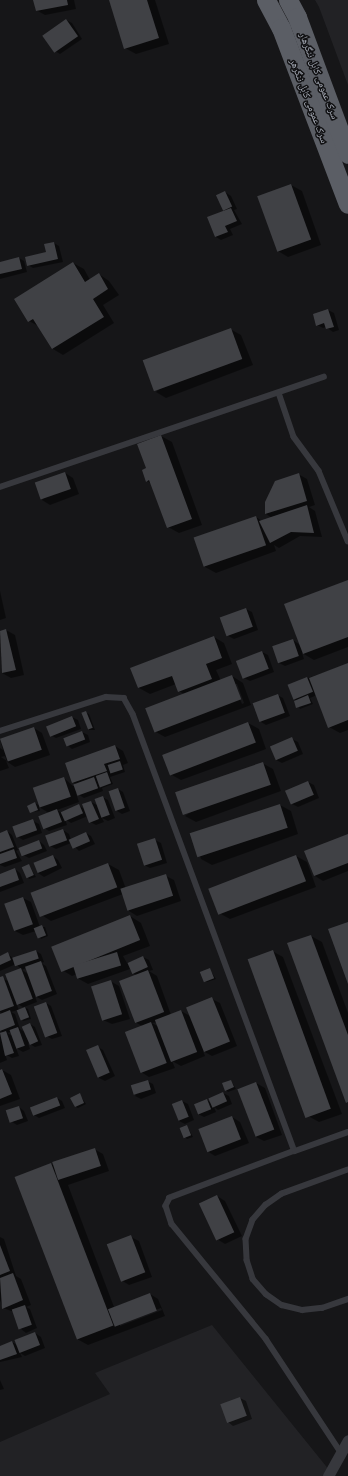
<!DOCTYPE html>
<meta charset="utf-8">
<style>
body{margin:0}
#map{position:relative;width:348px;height:1476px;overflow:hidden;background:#161618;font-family:"Golos Text","Noto Naskh Arabic",sans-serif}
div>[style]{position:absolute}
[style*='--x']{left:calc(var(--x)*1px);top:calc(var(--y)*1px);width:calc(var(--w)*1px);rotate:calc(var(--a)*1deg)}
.built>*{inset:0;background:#222225}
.shadow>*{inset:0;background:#0007}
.building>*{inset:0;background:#404145;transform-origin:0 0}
.service>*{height:5.5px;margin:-2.75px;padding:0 2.75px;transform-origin:2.75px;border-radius:2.75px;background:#37383d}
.minor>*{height:11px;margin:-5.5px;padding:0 5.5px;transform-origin:5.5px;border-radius:5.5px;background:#37383d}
.trunk>*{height:19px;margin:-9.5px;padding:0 9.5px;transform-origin:9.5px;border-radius:9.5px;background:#5b5e65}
span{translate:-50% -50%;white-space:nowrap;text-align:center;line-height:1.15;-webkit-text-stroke:3px #111113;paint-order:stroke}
.street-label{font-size:10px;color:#a8adb8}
</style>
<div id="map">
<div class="built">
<i style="clip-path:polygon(315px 0,348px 0,348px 85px,319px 7px)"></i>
<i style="clip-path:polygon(212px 1325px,334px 1476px,0 1476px,0 1442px,110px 1394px,95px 1373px)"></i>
</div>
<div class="shadow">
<i style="clip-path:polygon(34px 0,74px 0,76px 9px,45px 15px,36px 10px)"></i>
<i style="clip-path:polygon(110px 0,155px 0,169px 44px,136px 54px,125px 48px)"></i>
<i style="clip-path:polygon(66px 20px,72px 23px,82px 39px,60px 54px,55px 51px)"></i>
<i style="clip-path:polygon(291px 185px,302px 191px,321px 245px,288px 257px,278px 251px)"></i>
<i style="clip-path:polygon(225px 192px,231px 196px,237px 209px,234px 210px,242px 224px,230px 229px,233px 235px,221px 240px,216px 237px,226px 211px,223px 210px)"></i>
<i style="clip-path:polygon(54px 243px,59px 246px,63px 262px,33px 268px,28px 265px,47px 253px)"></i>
<i style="clip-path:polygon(19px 258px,24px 261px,27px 272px,0 279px,0 263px)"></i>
<i style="clip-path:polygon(73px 263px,84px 269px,90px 280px,99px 274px,109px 281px,119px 295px,103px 305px,114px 323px,63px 355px,53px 349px,40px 327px,29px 321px)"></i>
<i style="clip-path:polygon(328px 310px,334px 313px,339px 330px,333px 332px,326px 327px,323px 328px,317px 325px)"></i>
<i style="clip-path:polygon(230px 329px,241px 335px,253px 365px,166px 398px,156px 392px)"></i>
<i style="clip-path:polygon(161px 436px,172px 442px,202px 525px,179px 533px,168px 527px,152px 484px,147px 481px,147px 469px)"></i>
<i style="clip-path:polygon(65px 473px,73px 478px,79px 494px,50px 505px,42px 500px)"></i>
<i style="clip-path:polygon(298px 474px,307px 479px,315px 505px,309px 507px,315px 511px,322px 537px,300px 536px,279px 548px,274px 545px,276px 551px,216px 573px,205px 567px,195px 539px,256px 517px,262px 521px,272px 518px,266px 514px,266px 502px)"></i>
<i style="clip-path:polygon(348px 581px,348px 647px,314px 660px,302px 653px,304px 659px,285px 666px,279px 663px,293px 640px,300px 645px)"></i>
<i style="clip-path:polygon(0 591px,6px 618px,0 620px)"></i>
<i style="clip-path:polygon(246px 609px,252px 612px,258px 630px,234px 639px,228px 636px)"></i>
<i style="clip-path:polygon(6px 630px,15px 635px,24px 675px,11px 678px,2px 673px,0 632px)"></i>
<i style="clip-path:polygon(evenodd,214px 637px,224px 643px,232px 664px,216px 670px,221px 681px,232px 676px,243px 683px,251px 705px,165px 737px,154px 731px,146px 709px,184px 694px,179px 691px,176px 684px,150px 694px,139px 688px,131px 668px,214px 637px,234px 684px,237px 684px,244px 703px,242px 704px,234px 684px)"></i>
<i style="clip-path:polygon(262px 652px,268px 655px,274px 672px,250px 681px,244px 678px)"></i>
<i style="clip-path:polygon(348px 664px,348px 730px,340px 733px,329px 727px,317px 695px,310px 698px,313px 704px,300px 709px,288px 685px)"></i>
<i style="clip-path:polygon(277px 695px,283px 698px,290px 716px,266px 725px,261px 722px)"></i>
<i style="clip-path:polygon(86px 713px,89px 714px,95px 730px,89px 730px)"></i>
<i style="clip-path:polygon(72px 717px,78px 720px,81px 729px,56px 738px,50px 735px)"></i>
<i style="clip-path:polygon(248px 723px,259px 729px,266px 749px,181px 780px,170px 774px)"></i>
<i style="clip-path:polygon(evenodd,34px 728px,42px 733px,50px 755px,15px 767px,6px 761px,9px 768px,0 771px,0 748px,3px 750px,0 739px,34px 728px,5px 756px,7px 761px,1px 757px,5px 756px)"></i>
<i style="clip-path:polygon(82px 732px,88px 735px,90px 742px,72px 749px,67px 745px)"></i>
<i style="clip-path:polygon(292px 739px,298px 742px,303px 754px,282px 763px,276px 760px)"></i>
<i style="clip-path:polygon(115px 746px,123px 751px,128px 763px,123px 765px,125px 772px,110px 777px,113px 784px,102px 788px,103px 791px,84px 798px,76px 793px,79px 802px,57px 810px,62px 813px,79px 806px,85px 809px,91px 802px,97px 805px,102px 797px,108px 800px,115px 818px,108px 821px,102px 818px,104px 822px,96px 825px,90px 822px,88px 816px,71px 823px,65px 819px,67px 825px,49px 831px,44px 828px,49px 813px,39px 807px,40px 811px,31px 812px,35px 803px,40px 806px,64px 778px,73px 786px,77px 785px,73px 782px)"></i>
<i style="clip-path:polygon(262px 763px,273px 769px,281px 791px,196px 822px,185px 816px)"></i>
<i style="clip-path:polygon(308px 782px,314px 785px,319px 798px,298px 807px,292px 804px)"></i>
<i style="clip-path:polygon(118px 789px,123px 792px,130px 811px,122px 814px,117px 811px)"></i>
<i style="clip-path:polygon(280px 805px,291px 811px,298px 834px,212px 865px,201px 859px,193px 836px)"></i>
<i style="clip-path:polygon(33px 821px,39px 824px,42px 833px,23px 840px,18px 837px)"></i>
<i style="clip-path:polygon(63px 830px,69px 834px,71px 840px,86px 833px,91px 836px,95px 844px,79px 851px,71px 843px,56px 849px,50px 846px)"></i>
<i style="clip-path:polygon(7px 831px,12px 835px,18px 850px,16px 851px,22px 861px,5px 867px,0 865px,0 834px)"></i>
<i style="clip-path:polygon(348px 835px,348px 871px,323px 881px,315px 876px)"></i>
<i style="clip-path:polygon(155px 840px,161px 843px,167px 863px,150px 868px,144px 865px,138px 845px)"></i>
<i style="clip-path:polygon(39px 841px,44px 845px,47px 851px,29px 858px,23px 855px)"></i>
<i style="clip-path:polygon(53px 856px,58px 860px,62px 868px,44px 877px,38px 873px)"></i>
<i style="clip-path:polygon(296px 856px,307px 862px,316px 887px,230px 919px,219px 913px)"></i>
<i style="clip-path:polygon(108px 864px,119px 870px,126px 889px,166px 876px,174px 880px,181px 901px,137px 916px,129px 911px,123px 894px,51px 921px,40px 914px)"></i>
<i style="clip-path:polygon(29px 865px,36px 877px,29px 879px,23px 868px)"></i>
<i style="clip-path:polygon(15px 869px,20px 873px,24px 883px,0 892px,0 875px)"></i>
<i style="clip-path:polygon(23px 898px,31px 902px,40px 927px,45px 927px,48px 936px,41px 939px,36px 931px,23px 935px,15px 931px)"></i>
<i style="clip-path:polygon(evenodd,130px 916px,141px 923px,150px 946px,123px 956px,127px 963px,143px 957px,149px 960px,153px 970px,149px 971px,157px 976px,171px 1015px,181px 1011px,190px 1016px,212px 999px,220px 1003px,237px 1046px,212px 1056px,203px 1051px,205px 1056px,181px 1066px,172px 1061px,175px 1068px,149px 1077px,141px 1072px,142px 1026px,135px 1022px,136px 975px,130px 969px,88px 984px,79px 979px,77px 974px,72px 976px,62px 970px,130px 916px,157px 1022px,159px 1027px,152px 1023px,157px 1022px)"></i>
<i style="clip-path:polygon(311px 936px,322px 942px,348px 1013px,348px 1103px,289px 944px)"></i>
<i style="clip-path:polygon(evenodd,36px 951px,41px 954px,44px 962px,41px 963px,46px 966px,57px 994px,42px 1000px,35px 996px,37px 1002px,24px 1007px,28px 1009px,31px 1019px,23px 1021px,18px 1010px,11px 1012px,15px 1014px,20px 1029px,25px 1032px,30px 1024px,35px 1027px,42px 1045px,35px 1047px,28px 1043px,30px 1049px,23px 1052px,16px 1048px,19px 1056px,12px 1058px,5px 1054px,7px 1060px,0 1063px,0 1034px,4px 1033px,0 1031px,0 1015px,2px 1014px,0 1012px,0 978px,9px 981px,21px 969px,16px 964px,0 971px,0 956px,7px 953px,14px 959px,36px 951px,26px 968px,28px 974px,22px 970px,26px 968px,36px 951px,16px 1003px,21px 1006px,25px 1008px,19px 1010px,16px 1003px,36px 951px,11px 1032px,13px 1036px,7px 1033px,11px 1032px)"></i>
<i style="clip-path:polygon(272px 951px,283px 957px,342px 1114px,319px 1122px,308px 1116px)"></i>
<i style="clip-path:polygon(210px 970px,216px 979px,207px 982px,204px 981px)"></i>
<i style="clip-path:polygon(110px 981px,119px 986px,130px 1019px,112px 1024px,103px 1020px)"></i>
<i style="clip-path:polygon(46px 1003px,51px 1006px,62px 1036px,52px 1039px,46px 1036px)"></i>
<i style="clip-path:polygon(98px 1047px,103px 1050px,115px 1076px,105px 1081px,99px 1078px)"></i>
<i style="clip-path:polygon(2px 1070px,11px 1075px,20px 1099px,0 1106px,0 1071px)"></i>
<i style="clip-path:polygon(147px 1081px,153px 1084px,156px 1093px,141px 1099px,135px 1096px)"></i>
<i style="clip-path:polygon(231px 1081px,236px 1089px,228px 1092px,226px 1090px)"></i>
<i style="clip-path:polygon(256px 1083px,265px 1088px,282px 1135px,264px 1141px,256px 1137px,238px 1089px)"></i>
<i style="clip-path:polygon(223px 1093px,229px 1096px,232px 1104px,218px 1110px,214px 1107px,216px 1112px,204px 1117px,198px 1114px,207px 1100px,211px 1103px)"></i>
<i style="clip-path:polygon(80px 1095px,86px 1104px,78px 1108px,76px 1107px)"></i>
<i style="clip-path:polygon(57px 1098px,62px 1101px,65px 1108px,39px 1118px,34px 1115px)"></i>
<i style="clip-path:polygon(182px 1101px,188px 1104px,194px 1120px,185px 1124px,179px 1121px)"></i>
<i style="clip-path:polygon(19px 1107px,24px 1111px,28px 1121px,17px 1125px,12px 1122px)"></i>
<i style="clip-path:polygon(232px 1117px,240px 1122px,249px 1143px,215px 1156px,207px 1151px)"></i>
<i style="clip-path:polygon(187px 1126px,193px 1137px,187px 1139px,185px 1137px)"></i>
<i style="clip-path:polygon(evenodd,94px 1149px,103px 1154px,109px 1171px,68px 1185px,114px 1307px,150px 1294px,158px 1299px,165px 1316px,88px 1345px,77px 1339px,51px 1164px,55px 1166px,94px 1149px,161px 1308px,162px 1310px,120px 1326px,120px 1323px,161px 1308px)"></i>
<i style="clip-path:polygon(217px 1196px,225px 1201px,242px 1236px,225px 1244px,217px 1239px)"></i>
<i style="clip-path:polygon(0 1237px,4px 1239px,16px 1276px,21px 1279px,31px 1305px,26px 1307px,30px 1309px,37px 1328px,26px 1333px,21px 1329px,14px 1312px,3px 1308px,0 1300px)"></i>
<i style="clip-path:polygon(131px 1237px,139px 1241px,152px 1277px,129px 1285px,121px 1280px)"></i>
<i style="clip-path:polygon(35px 1333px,41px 1337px,45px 1348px,25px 1356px,20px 1353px,22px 1357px,0 1362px,0 1347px,12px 1342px,17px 1345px)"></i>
<i style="clip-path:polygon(0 1380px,4px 1389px,0 1390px)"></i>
<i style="clip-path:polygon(240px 1398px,246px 1401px,252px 1419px,233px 1426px,228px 1422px)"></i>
</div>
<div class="building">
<i style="clip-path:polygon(33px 0,67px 0,68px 5px,36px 11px)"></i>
<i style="clip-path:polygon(109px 0,147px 0,159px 38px,124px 49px)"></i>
<i style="left:66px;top:19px;width:21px;height:29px;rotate:55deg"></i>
<i style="left:291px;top:184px;width:59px;height:36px;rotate:70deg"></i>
<i style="left:225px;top:191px;width:17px;height:10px;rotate:65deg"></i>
<i style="clip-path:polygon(231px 208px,237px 221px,225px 226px,228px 232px,215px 237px,207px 217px)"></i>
<i style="clip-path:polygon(54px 242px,58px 259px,27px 266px,25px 257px,46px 252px,44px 244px)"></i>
<i style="clip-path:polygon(19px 257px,22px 269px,0 274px,0 262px)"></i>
<i style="clip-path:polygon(73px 262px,85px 282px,99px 273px,108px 289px,93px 299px,104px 317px,52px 349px,33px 319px,28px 322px,14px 299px)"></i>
<i style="clip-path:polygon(328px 309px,334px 327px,326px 329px,324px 323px,316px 326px,313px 314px)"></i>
<i style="left:231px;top:328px;width:33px;height:94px;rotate:70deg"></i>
<i style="clip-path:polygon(161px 435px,192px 519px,167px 528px,149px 480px,146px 482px,142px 470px,146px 468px,137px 444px)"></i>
<i style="left:65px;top:472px;width:18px;height:32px;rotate:71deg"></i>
<i style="clip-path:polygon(299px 473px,307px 501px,265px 514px,265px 502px,275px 481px)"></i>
<i style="clip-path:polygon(307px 505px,314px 533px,291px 532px,270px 543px,259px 521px)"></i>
<i style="left:256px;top:516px;width:31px;height:66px;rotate:71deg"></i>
<i style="clip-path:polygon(348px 580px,348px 637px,303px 654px,284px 604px)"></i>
<i style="left:246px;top:608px;width:20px;height:28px;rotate:70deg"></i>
<i style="clip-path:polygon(6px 629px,16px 670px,2px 673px,0 631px)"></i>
<i style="clip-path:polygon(214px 636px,222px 658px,206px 664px,212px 679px,178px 692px,172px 676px,138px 688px,130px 668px)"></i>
<i style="left:293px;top:639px;width:18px;height:22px;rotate:71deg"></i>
<i style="left:262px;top:651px;width:19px;height:28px;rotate:69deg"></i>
<i style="clip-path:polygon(348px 663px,348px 720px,328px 728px,309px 678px)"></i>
<i style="left:232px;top:675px;width:26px;height:93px;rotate:69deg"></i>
<i style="left:307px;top:677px;width:16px;height:21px;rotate:68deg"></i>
<i style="left:278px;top:694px;width:20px;height:27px;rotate:70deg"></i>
<i style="clip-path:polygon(308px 695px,311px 703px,296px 708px,294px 701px)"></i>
<i style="left:86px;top:711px;width:18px;height:5px;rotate:68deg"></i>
<i style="left:72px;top:716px;width:11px;height:28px;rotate:68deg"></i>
<i style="left:248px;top:722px;width:22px;height:92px;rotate:69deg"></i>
<i style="left:34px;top:727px;width:24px;height:36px;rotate:71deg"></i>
<i style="left:82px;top:731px;width:9px;height:20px;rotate:69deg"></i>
<i style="left:292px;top:737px;width:15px;height:24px;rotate:67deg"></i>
<i style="clip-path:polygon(115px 745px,120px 759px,104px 764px,107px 771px,72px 783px,65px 763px)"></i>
<i style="left:120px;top:761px;width:9px;height:13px;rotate:72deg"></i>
<i style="left:263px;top:762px;width:24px;height:93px;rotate:71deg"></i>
<i style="left:107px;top:772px;width:12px;height:12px;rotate:70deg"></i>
<i style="left:64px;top:777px;width:21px;height:33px;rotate:71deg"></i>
<i style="left:94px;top:777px;width:12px;height:22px;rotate:70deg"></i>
<i style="left:308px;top:781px;width:15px;height:25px;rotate:67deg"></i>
<i style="left:118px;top:788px;width:21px;height:10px;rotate:71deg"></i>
<i style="left:103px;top:796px;width:20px;height:9px;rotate:70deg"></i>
<i style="clip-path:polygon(91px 801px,99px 819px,89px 823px,82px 804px)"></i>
<i style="clip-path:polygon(35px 802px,38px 810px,30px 813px,27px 806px)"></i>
<i style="left:79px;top:804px;width:10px;height:20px;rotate:66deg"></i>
<i style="left:280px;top:804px;width:25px;height:95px;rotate:72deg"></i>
<i style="left:57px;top:809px;width:14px;height:20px;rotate:69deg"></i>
<i style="left:33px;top:819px;width:12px;height:22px;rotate:70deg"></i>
<i style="left:63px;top:829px;width:12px;height:19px;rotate:70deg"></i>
<i style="clip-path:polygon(7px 830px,14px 847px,0 852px,0 833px)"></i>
<i style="left:86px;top:832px;width:10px;height:19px;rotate:66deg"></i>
<i style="clip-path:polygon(348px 834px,348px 863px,314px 876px,304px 851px)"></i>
<i style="left:155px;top:838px;width:23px;height:19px;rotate:72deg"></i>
<i style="left:39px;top:840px;width:9px;height:22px;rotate:69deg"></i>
<i style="clip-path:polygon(14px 849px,17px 858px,0 864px,0 854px)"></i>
<i style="left:53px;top:855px;width:11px;height:21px;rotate:68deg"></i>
<i style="left:296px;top:855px;width:28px;height:94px;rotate:69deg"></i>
<i style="left:108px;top:863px;width:26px;height:83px;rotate:69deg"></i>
<i style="left:29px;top:864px;width:12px;height:8px;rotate:66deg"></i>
<i style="clip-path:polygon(15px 868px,19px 880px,0 887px,0 874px)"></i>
<i style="left:166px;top:874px;width:23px;height:48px;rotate:72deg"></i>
<i style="left:23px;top:897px;width:29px;height:20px;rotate:70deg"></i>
<i style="left:130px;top:915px;width:27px;height:85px;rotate:68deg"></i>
<i style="clip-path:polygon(348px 922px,348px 984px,328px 929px)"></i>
<i style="left:42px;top:925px;width:11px;height:9px;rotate:68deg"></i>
<i style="clip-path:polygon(311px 935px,348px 1035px,348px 1102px,346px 1103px,287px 943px)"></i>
<i style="left:36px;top:950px;width:9px;height:25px;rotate:72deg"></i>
<i style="left:273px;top:950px;width:169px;height:27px;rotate:70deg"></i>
<i style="clip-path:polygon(8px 952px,11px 960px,0 965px,0 956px)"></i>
<i style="left:117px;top:952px;width:14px;height:46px;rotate:73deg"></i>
<i style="left:143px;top:956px;width:12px;height:17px;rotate:66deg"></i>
<i style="left:41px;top:961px;width:32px;height:17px;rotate:70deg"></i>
<i style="left:21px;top:968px;width:33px;height:17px;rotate:69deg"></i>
<i style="left:210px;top:968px;width:11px;height:11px;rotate:68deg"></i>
<i style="left:148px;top:970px;width:45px;height:31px;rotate:69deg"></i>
<i style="clip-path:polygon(3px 976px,14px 1006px,0 1011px,0 977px)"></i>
<i style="left:111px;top:980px;width:36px;height:21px;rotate:72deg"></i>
<i style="left:212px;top:997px;width:48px;height:28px;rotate:68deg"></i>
<i style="left:46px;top:1002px;width:33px;height:13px;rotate:70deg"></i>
<i style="left:25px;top:1007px;width:11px;height:9px;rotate:68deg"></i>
<i style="clip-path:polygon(10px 1010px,15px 1025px,0 1031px,0 1014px)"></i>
<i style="left:181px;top:1010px;width:45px;height:28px;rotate:69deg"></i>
<i style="left:151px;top:1022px;width:44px;height:28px;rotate:69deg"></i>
<i style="left:30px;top:1023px;width:20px;height:9px;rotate:66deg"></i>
<i style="left:18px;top:1027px;width:20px;height:9px;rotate:70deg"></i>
<i style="clip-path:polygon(6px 1031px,14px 1053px,5px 1056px,0 1033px)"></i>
<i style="left:98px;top:1045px;width:30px;height:13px;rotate:67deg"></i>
<i style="clip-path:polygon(2px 1069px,12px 1094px,0 1099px,0 1070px)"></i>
<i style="left:148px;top:1080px;width:10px;height:18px;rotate:73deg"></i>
<i style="clip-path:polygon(231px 1080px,234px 1087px,225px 1091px,222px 1083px)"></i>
<i style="left:256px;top:1082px;width:51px;height:20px;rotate:69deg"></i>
<i style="left:223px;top:1092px;width:10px;height:16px;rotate:66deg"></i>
<i style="clip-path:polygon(80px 1093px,84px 1103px,75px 1107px,70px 1098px)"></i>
<i style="left:57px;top:1097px;width:9px;height:29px;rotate:69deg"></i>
<i style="left:207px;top:1099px;width:11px;height:14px;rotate:68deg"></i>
<i style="left:182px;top:1100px;width:18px;height:11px;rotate:68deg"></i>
<i style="left:19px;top:1106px;width:13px;height:14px;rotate:72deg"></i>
<i style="left:232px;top:1116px;width:25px;height:36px;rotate:69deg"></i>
<i style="left:187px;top:1125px;width:11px;height:8px;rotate:68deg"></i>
<i style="left:95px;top:1148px;width:19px;height:45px;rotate:72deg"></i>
<i style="left:51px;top:1163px;width:174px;height:39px;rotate:69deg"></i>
<i style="left:217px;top:1195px;width:41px;height:20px;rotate:65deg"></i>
<i style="left:131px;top:1235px;width:40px;height:26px;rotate:69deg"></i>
<i style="clip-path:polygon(0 1245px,10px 1271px,0 1275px)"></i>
<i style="clip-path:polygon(13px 1273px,23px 1300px,2px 1309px,0 1278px)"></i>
<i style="left:150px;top:1293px;width:19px;height:45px;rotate:69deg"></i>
<i style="left:25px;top:1305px;width:21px;height:14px;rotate:71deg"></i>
<i style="left:35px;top:1332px;width:14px;height:22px;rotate:69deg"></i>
<i style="clip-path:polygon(12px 1341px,17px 1354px,0 1360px,0 1346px)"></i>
<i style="left:240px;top:1397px;width:20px;height:21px;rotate:70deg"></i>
</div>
<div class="service">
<i style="--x:279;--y:393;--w:46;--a:71.2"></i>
<i style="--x:294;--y:437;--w:42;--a:53.7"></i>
<i style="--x:319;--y:471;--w:76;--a:67.5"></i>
<i style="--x:0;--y:487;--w:342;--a:-18.8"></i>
<i style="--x:0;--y:731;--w:111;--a:-17.8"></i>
<i style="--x:106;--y:697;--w:18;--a:3"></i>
<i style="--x:124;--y:698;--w:18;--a:61"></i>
<i style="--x:133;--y:714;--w:466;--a:69.7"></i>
<i style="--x:295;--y:1151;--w:134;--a:159.4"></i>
<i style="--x:170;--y:1198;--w:9;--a:117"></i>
<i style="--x:166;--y:1206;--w:19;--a:72"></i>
<i style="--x:172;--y:1224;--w:149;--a:50.7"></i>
<i style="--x:266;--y:1339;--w:134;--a:56.5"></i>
<i style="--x:295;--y:1151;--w:56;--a:-19.7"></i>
<i style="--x:348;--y:1170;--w:70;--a:160"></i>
<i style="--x:282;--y:1194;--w:19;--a:145"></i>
<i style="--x:266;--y:1205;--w:20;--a:131"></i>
<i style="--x:253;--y:1220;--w:20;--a:110"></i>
<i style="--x:246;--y:1239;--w:21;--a:87"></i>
<i style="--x:247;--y:1260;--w:20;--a:72"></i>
<i style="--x:253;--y:1279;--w:20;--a:49"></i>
<i style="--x:266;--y:1294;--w:19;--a:35"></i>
<i style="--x:282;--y:1305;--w:21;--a:14"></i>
<i style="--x:302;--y:1310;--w:20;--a:-6"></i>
<i style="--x:322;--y:1308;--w:28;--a:-19"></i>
</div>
<div class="minor">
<i style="--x:328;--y:1476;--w:41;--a:-60.9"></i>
</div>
<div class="trunk">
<i style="--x:266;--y:0;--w:32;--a:62"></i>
<i style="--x:281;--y:28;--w:188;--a:69.2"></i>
<i style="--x:288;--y:0;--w:19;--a:62"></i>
<i style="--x:297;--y:17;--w:146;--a:69.6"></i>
</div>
<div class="street-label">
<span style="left:319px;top:76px;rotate:69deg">سرک عمومی کابل ننگرهار</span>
<span style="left:309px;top:101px;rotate:69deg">سرک عمومی کابل ننگرهر</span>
</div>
</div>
